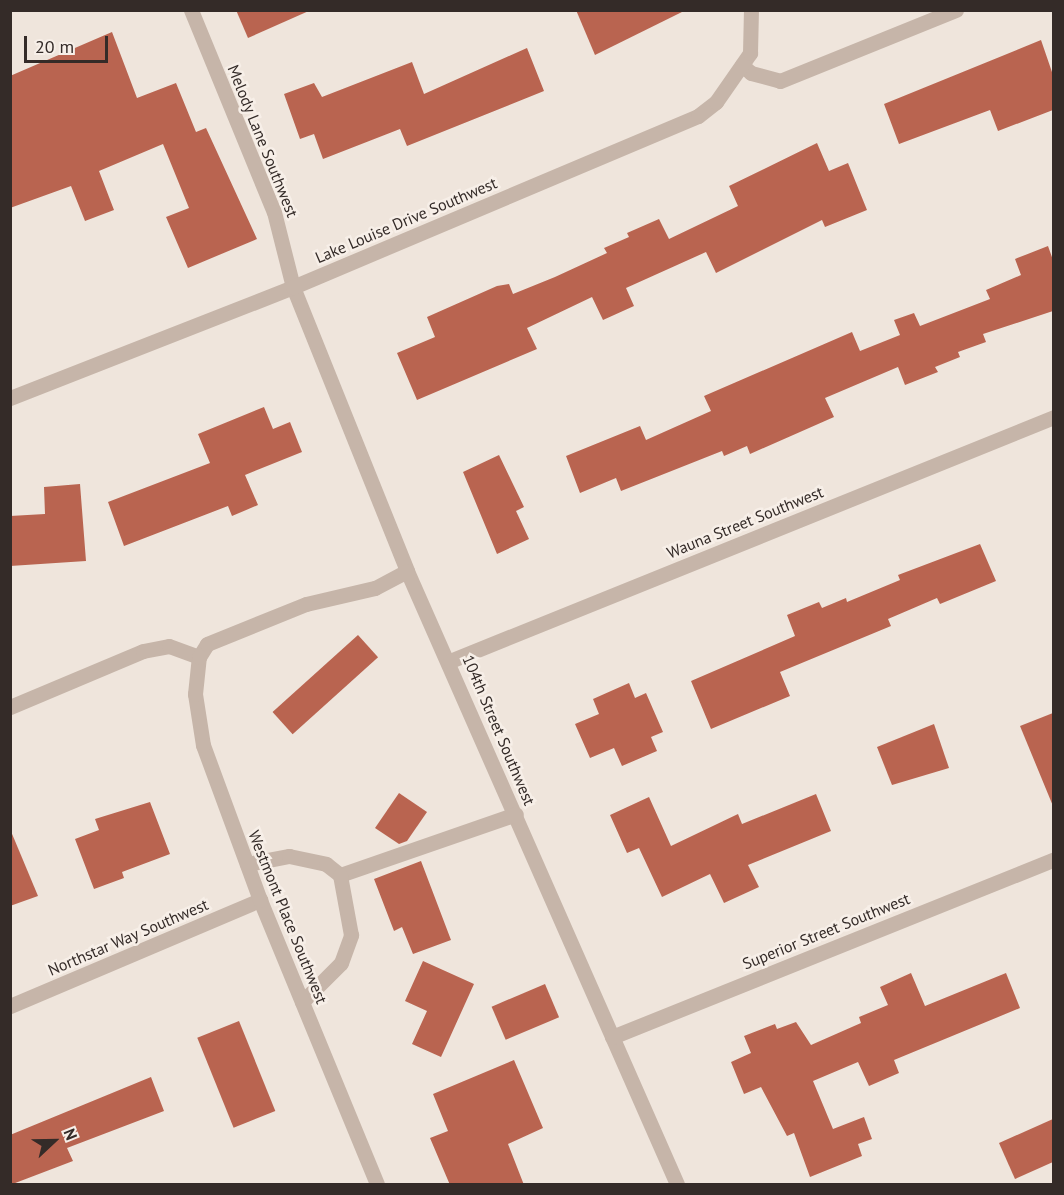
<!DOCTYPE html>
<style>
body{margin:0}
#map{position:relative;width:1064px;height:1195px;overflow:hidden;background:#efe5dc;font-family:"PT Sans",sans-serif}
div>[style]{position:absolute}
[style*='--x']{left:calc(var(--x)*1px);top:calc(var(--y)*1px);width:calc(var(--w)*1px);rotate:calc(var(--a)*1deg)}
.building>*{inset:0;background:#b96450;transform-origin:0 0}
.minor>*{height:15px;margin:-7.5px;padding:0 7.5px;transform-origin:7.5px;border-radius:7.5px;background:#c6b5a9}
span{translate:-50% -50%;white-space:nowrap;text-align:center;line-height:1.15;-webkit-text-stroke:5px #f7efe8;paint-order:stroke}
.street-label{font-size:16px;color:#342b28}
.frame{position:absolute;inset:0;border:12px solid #342b28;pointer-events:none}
.north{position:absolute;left:24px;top:1111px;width:60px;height:60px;-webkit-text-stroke:4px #f7efe8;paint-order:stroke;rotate:68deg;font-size:16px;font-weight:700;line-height:24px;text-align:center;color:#342b28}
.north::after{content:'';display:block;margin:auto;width:21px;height:27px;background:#342b28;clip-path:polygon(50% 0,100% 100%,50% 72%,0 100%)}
.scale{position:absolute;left:24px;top:36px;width:84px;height:27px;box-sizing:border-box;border:3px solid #342b28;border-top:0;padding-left:8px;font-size:18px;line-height:21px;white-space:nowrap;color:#342b28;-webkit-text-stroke:4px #f7efe8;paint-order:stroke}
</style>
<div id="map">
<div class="building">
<i style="clip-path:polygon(236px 10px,311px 10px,248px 38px)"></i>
<i style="clip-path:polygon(576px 10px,686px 10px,595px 55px)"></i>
<i style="clip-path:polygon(112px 32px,137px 98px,176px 83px,196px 132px,206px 128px,257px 239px,188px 268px,166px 217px,189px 208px,163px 144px,99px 171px,114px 210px,85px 221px,71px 186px,10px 208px,10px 76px)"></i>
<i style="clip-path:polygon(1041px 40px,1053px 75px,1053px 110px,998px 131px,990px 110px,899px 144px,884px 104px)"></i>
<i style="clip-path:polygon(527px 48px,544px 91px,407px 146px,400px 129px,323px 159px,314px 134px,300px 139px,284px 94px,314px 83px,322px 97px,412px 62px,424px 94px)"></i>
<i style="clip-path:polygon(817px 143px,829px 171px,848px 163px,867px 210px,825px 227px,822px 220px,716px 273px,706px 252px,626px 288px,634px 306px,603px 320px,592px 297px,527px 328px,537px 349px,417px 400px,397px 353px,435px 337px,427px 317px,497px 286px,509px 284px,513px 294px,555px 277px,607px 253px,604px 248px,629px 237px,627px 233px,659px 219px,669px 239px,738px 206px,729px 186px)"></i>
<i style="clip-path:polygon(1048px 246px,1053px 260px,1053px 311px,983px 334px,986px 342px,958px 352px,960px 357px,935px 367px,938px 372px,905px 385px,898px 367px,825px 398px,834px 417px,750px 454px,747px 446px,724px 456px,722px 451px,621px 491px,616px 478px,580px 493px,566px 456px,640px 426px,646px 440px,711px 411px,704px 396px,852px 332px,860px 351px,900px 335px,894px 320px,914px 313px,920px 326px,990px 299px,986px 290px,1021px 275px,1015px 259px)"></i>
<i style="clip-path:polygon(264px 407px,273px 429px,290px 422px,302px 452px,245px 475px,258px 505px,232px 516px,228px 506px,124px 546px,108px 502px,210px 463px,198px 434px)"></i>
<i style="clip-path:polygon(499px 455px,524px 507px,516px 511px,529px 539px,497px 554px,463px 472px)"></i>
<i style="clip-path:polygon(80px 484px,86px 561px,10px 566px,10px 516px,45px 514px,44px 487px)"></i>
<i style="clip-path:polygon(980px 544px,996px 581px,940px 604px,937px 598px,888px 619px,891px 626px,780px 672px,790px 696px,711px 729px,691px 681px,795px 636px,787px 615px,819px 602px,822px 608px,846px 598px,847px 602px,900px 580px,898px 575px)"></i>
<i style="left:358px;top:635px;width:30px;height:115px;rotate:48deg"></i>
<i style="clip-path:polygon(629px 683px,635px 698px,646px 693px,663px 732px,651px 737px,657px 751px,622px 766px,614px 748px,590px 758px,575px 724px,599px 714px,593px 699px)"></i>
<i style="clip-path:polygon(1053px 713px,1053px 806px,1020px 726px)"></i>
<i style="clip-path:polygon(934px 724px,949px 768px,892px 785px,877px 747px)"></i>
<i style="clip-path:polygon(399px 793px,427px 812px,407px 841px,399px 844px,375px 828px)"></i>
<i style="clip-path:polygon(816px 794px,831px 831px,748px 865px,759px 887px,724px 903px,710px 874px,662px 897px,639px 848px,627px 853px,610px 815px,649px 797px,671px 846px,738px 814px,742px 824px)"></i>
<i style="clip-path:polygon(150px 802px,170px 854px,122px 872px,124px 878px,94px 889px,75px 839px,99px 830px,95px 819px)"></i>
<i style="clip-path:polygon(10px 829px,38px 896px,10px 906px)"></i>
<i style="clip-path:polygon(421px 861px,451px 940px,413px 954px,402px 927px,394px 931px,374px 879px)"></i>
<i style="clip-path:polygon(423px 961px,474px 984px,441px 1057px,412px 1044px,427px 1011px,405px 1001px)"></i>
<i style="clip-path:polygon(911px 973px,925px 1006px,1006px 973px,1020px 1008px,894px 1060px,899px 1073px,869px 1086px,858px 1062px,813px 1081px,833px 1129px,864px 1117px,872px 1139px,858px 1144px,862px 1156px,810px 1177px,794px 1133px,787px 1136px,761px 1087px,744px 1094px,731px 1062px,751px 1053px,744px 1036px,775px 1024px,777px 1029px,796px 1022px,811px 1045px,861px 1023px,859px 1017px,888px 1005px,880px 987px)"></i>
<i style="left:545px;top:984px;width:36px;height:58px;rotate:67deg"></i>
<i style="left:239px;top:1021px;width:97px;height:45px;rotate:68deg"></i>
<i style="clip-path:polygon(514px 1060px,543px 1128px,508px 1144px,524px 1185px,450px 1185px,430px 1138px,448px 1131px,433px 1094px)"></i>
<i style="clip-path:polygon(151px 1077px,164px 1111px,67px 1148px,73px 1161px,10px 1185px,10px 1135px)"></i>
<i style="clip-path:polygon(1053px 1119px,1053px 1162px,1015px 1179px,999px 1143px)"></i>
</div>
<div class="minor">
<i style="--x:191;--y:10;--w:218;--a:67.7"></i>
<i style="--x:274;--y:212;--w:77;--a:75.8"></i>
<i style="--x:293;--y:287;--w:306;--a:68.1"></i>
<i style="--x:407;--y:571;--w:670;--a:66.23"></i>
<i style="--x:742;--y:65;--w:12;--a:42"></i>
<i style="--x:751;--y:73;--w:30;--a:15"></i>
<i style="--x:780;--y:81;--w:190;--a:-22"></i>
<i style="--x:10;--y:398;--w:304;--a:-21.4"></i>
<i style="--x:293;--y:287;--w:440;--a:-22.9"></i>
<i style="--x:698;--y:116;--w:23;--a:-38"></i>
<i style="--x:716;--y:102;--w:60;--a:-55.2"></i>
<i style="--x:750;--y:53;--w:43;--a:-88.7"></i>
<i style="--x:450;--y:661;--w:651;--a:-22"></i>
<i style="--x:10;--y:707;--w:144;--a:-22.8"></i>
<i style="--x:143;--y:651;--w:26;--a:-11"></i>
<i style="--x:169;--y:646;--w:32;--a:20"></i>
<i style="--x:247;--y:864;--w:43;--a:-10.8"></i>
<i style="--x:289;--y:856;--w:38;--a:12"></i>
<i style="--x:326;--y:864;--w:18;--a:38"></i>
<i style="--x:340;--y:875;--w:186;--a:-19.1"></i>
<i style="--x:302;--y:1002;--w:55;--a:-45"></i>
<i style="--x:341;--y:963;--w:30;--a:-70"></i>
<i style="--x:351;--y:935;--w:61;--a:-100.4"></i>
<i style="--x:10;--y:1006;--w:272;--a:-23"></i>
<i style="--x:612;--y:1037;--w:476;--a:-21.9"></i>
<i style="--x:377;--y:1184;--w:307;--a:-112.4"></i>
<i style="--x:260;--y:900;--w:165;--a:-110.2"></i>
<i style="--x:203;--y:745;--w:52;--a:-98.9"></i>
<i style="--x:195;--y:694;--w:37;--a:-84"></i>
<i style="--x:199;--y:657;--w:15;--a:-58"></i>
<i style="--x:207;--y:644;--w:107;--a:-22"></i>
<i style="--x:306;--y:604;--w:71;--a:-13.1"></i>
<i style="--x:375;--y:588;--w:36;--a:-28"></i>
</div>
<div class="street-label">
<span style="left:263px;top:141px;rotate:68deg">Melody Lane Southwest</span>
<span style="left:406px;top:220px;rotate:-23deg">Lake Louise Drive Southwest</span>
<span style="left:745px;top:522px;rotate:-22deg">Wauna Street Southwest</span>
<span style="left:499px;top:730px;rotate:67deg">104th Street Southwest</span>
<span style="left:288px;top:917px;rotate:68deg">Westmont Place Southwest</span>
<span style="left:826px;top:931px;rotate:-22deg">Superior Street Southwest</span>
<span style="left:128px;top:937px;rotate:-23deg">Northstar Way Southwest</span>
</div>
<div class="frame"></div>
<div class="north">N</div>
<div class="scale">20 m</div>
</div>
